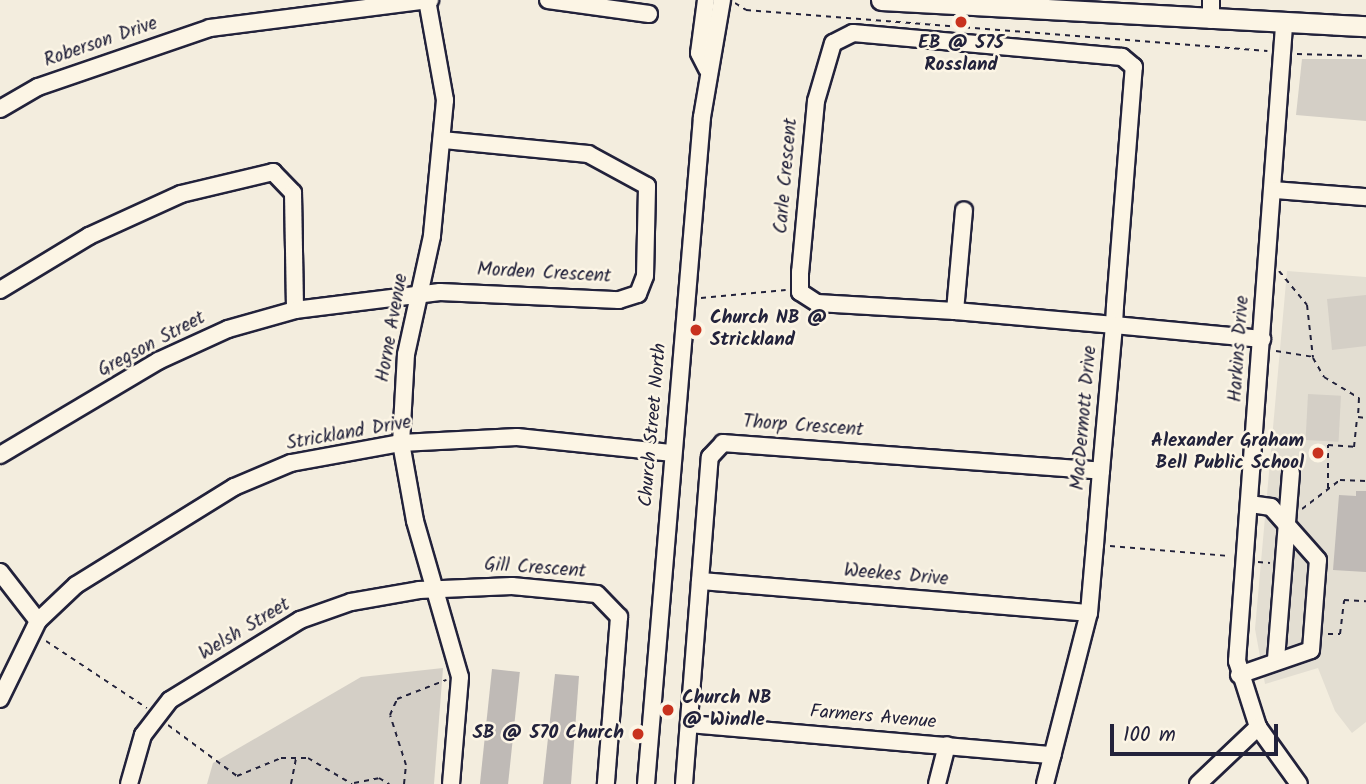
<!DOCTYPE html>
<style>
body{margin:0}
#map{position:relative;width:1366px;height:784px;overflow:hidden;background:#f3edde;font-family:Kalam,sans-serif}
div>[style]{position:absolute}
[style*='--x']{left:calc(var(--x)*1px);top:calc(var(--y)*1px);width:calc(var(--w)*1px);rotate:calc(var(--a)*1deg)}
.built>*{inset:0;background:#e3ded2}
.green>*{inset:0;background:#d4cfc6;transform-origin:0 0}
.building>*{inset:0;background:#bfbab6;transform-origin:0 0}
.path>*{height:2px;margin-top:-1px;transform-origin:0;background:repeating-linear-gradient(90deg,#22223b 0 5px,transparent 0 10px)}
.roads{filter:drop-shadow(2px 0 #22223b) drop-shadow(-2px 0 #22223b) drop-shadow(0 2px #22223b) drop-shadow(0 -2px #22223b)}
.minor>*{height:16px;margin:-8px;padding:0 8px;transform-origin:8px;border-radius:8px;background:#fcf5e5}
.major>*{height:19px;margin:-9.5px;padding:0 9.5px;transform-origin:9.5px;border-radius:9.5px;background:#fcf5e5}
.dots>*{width:19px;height:19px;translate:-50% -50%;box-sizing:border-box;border:4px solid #fcf5e5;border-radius:50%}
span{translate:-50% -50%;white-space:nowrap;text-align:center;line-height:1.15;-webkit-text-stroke:5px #fcf5e5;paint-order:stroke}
.street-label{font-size:19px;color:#22223b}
.poi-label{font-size:19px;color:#22223b;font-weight:700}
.left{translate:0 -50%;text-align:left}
.right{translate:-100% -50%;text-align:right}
.scale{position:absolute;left:1110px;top:724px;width:168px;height:32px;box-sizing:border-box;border:4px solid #22223b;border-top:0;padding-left:9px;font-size:21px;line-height:24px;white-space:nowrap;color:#22223b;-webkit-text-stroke:5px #fcf5e5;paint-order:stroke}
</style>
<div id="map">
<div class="built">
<i style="clip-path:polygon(1287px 271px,1366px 277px,1366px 722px,1352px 733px,1335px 711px,1318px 668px,1265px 684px,1255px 629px)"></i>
</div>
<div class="green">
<i style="clip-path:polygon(1302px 59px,1366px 59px,1366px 121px,1296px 115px)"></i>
<i style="clip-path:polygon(1366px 295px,1366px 346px,1332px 350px,1327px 299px)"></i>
<i style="left:1308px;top:394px;width:33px;height:46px;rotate:3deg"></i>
<i style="clip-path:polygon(443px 668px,434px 784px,207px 784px,213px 763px,361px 677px)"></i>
</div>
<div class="building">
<i style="clip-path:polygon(1356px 491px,1366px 491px,1366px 572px,1333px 570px,1339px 495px,1356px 496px)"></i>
<i style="left:492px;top:669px;width:28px;height:116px;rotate:6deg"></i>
<i style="clip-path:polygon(555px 674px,579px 676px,571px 784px,543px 784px)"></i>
</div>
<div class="path">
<i style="--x:735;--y:3;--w:13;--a:32"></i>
<i style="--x:746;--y:10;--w:523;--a:4.5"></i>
<i style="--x:1297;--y:54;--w:69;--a:1.7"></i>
<i style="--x:1279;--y:271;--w:44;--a:50.5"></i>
<i style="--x:1307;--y:305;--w:53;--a:83.5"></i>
<i style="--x:1313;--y:358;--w:22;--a:60"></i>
<i style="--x:1324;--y:377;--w:41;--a:31"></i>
<i style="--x:1359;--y:398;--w:19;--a:93"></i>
<i style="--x:1358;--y:417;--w:8;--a:7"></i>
<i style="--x:701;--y:298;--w:85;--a:-5.4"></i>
<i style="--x:1276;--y:351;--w:36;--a:9"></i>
<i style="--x:1328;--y:488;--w:43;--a:-90"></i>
<i style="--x:1328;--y:445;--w:26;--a:4"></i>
<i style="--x:1354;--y:447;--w:29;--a:-84"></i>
<i style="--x:1302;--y:509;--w:48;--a:-37.3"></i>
<i style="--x:1340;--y:480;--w:26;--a:2"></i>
<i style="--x:1110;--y:546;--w:118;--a:4.8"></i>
<i style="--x:1258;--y:562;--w:12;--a:5"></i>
<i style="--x:1328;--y:634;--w:12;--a:0"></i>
<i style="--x:1340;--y:634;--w:34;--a:-83"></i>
<i style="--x:1344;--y:600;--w:22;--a:3"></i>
<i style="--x:46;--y:641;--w:121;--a:33.6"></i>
<i style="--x:168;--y:725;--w:86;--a:36.5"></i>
<i style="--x:237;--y:776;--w:48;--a:-22.2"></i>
<i style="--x:281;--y:758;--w:27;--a:0"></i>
<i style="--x:308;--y:758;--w:51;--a:30.6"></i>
<i style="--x:354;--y:783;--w:25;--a:-11"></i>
<i style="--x:379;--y:778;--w:12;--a:31"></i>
<i style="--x:291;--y:784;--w:26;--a:-79"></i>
<i style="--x:404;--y:784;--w:19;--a:-84"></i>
<i style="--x:406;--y:765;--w:52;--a:-107.7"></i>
<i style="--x:390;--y:715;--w:17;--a:-66"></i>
<i style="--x:397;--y:699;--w:53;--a:-21.2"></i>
</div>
<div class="roads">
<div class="minor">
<i style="--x:427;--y:0;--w:102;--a:79.8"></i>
<i style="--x:445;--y:100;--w:137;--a:95.5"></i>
<i style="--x:432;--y:236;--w:121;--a:102.4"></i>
<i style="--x:406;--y:354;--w:89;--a:93.2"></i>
<i style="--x:401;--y:443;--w:79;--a:79.8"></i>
<i style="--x:415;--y:521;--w:162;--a:73.9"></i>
<i style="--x:460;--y:677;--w:107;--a:94.8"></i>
<i style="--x:548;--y:0;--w:102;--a:7.9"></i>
<i style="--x:706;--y:0;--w:53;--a:97.5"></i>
<i style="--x:699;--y:53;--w:18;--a:63"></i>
<i style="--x:1211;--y:0;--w:20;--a:90"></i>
<i style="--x:1284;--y:26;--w:637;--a:94.23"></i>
<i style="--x:1237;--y:661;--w:69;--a:72.3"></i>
<i style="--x:1258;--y:727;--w:70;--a:54.3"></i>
<i style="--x:0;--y:109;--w:44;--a:-30.1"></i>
<i style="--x:38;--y:87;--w:182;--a:-18.9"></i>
<i style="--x:210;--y:28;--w:222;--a:-7.3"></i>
<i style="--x:1274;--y:190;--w:92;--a:4.4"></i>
<i style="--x:0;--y:290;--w:104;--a:-31.2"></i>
<i style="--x:89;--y:236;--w:101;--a:-24.5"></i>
<i style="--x:181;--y:194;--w:95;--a:-13.4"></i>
<i style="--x:273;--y:172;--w:29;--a:46"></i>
<i style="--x:293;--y:193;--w:117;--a:89"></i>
<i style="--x:955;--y:311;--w:101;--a:-84.9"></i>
<i style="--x:0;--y:455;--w:184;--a:-30.7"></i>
<i style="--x:158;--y:361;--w:77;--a:-24.6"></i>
<i style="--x:228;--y:329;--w:70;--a:-15.8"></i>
<i style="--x:295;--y:310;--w:146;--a:-7.1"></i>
<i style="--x:440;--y:292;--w:179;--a:2.6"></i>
<i style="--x:619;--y:300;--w:20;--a:-18"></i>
<i style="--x:638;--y:294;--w:19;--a:-69"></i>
<i style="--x:645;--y:276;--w:90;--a:-88.7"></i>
<i style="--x:647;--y:186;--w:67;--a:-151.5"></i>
<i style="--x:588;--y:154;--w:147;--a:-174.5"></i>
<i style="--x:0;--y:572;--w:62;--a:52.2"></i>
<i style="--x:700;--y:581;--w:390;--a:4.7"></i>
<i style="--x:1276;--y:659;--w:187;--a:-85.4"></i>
<i style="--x:1239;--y:675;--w:76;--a:-19.1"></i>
<i style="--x:1311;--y:650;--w:90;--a:-85.6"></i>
<i style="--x:1318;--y:560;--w:71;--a:-131.6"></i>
<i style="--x:1271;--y:507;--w:22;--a:-172"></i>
<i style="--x:0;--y:699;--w:87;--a:-64"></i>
<i style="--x:38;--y:621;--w:52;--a:-43.5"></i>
<i style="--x:76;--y:585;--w:186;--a:-31.8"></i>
<i style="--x:234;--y:487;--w:62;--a:-22.8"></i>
<i style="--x:291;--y:463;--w:112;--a:-10.3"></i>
<i style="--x:401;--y:443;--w:116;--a:-3"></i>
<i style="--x:517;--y:437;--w:157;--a:5.9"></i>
<i style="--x:689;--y:724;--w:365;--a:4.9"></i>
<i style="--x:129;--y:784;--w:51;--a:-74.1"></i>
<i style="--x:143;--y:735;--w:44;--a:-52.4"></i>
<i style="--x:170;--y:700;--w:153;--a:-31.6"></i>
<i style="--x:300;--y:620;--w:54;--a:-19.4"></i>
<i style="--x:351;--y:602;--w:69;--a:-10"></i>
<i style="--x:419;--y:590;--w:93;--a:-2.5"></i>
<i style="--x:512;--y:586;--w:85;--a:5.4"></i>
<i style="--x:597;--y:594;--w:32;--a:46"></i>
<i style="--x:619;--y:617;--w:168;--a:94.5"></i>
<i style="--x:646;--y:784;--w:669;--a:-85.2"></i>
<i style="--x:702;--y:117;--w:119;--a:-80.3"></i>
<i style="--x:684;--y:784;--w:328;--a:-85.5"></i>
<i style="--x:710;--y:457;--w:19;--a:-47"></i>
<i style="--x:723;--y:443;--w:379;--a:4.2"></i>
<i style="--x:937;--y:784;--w:40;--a:-75.6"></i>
<i style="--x:1045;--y:784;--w:177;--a:-75.6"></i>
<i style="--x:1089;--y:613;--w:68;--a:-85"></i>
<i style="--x:1095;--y:545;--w:74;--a:-85.4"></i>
<i style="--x:1101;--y:471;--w:147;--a:-84.9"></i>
<i style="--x:1114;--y:325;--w:19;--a:-87"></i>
<i style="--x:1115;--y:306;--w:240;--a:-85.5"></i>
<i style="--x:1134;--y:67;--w:16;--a:-140"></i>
<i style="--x:1122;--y:57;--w:270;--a:-174.9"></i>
<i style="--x:853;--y:33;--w:22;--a:153"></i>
<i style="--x:833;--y:43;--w:60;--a:106.3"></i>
<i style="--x:816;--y:101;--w:172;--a:95.3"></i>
<i style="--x:800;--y:272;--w:20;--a:90"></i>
<i style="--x:800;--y:292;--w:20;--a:33"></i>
<i style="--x:817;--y:303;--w:138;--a:3.3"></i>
<i style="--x:955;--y:311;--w:160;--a:5"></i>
<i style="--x:1114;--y:325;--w:149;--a:5.4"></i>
<i style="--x:1198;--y:784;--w:83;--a:-43.5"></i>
</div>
<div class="major">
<i style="--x:881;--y:0;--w:486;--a:3.1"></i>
</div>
</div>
<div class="dots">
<i style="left:961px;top:22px;background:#c8321e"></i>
<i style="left:696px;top:330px;background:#c8321e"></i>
<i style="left:1318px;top:453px;background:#c8321e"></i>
<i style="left:668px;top:710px;background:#c8321e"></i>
<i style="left:638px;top:734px;background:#c8321e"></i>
</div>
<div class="street-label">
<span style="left:101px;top:43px;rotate:-19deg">Roberson Drive</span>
<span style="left:787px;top:176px;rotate:-85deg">Carle Crescent</span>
<span style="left:544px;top:274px;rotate:3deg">Morden Crescent</span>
<span style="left:393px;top:328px;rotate:-80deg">Horne Avenue</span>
<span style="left:152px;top:345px;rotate:-28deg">Gregson Street</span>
<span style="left:1240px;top:349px;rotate:-86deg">Harkins Drive</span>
<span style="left:1085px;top:418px;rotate:-85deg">MacDermott Drive</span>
<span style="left:654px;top:425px;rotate:-85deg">Church Street North</span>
<span style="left:803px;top:427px;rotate:4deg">Thorp Crescent</span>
<span style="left:349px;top:434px;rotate:-10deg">Strickland Drive</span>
<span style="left:535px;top:569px;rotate:4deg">Gill Crescent</span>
<span style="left:896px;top:576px;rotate:5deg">Weekes Drive</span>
<span style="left:245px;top:630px;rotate:-31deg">Welsh Street</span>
<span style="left:873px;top:718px;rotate:5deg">Farmers Avenue</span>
</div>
<div class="poi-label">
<span style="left:961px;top:55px">EB @ 575<br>Rossland</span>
<span class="left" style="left:710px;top:330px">Church NB @<br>Strickland</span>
<span class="right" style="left:1304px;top:453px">Alexander Graham<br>Bell Public School</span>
<span class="left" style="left:682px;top:710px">Church NB<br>@ Windle</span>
<span class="right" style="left:624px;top:734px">SB @ 570 Church</span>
</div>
<div class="scale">100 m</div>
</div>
